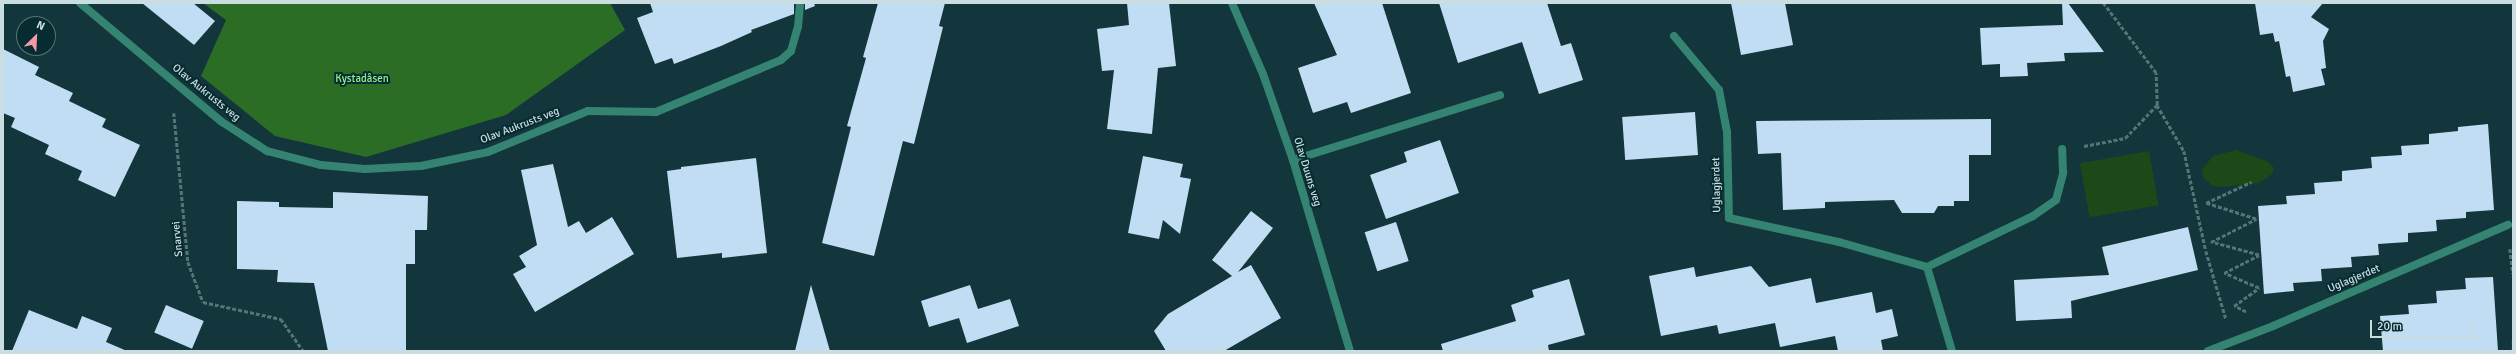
<!DOCTYPE html>
<meta charset="utf-8">
<style>
body{margin:0}
#map{position:relative;width:2516px;height:354px;overflow:hidden;background:#12363b;font-family:Signika,sans-serif}
div>[style]{position:absolute}
[style*='--x']{left:calc(var(--x)*1px);top:calc(var(--y)*1px);width:calc(var(--w)*1px);rotate:calc(var(--a)*1deg)}
.green>*{inset:0;background:#1d4919;transform-origin:0 0}
.forest>*{inset:0;background:#2c6d26}
.building>*{inset:0;background:#c1ddf3;transform-origin:0 0}
.path>*{height:2.5px;margin-top:-1.25px;transform-origin:0;background:repeating-linear-gradient(90deg,#567378 0 4px,transparent 0 6px)}
.service>*{height:8px;margin:-4px;padding:0 4px;transform-origin:4px;border-radius:4px;background:#358471}
.minor>*{height:8px;margin:-4px;padding:0 4px;transform-origin:4px;border-radius:4px;background:#358471}
span{translate:-50% -50%;white-space:nowrap;text-align:center;line-height:1.15;-webkit-text-stroke:4px #062c31;paint-order:stroke}
.park-label{font-size:11px;color:#96ed8c}
.street-label{font-size:11px;color:#cadde0}
.frame{position:absolute;inset:0;border:4px solid #cadde0;pointer-events:none}
.north{position:absolute;left:16px;top:16px;width:40px;height:40px;box-sizing:border-box;background:#062c31;border:1px solid #547377;border-radius:50%;rotate:24deg;font-size:11px;font-weight:700;line-height:16px;text-align:center;color:#cadde0}
.north::after{content:'';display:block;margin:auto;width:14px;height:18px;background:#f49aa5;clip-path:polygon(50% 0,100% 100%,50% 72%,0 100%)}
.scale{position:absolute;left:2370px;top:320px;width:105px;height:18px;box-sizing:border-box;border:2px solid #cadde0;border-top:0;padding-left:5px;font-size:12px;line-height:14px;white-space:nowrap;color:#cadde0;-webkit-text-stroke:3px #062c31;paint-order:stroke}
</style>
<div id="map">
<div class="green">
<i style="clip-path:polygon(2236px 150px,2267px 161px,2274px 168px,2272px 174px,2259px 183px,2222px 187px,2213px 186px,2203px 177px,2202px 170px,2213px 156px)"></i>
<i style="left:2149px;top:151px;width:55px;height:70px;rotate:80deg"></i>
</div>
<div class="forest">
<i style="clip-path:polygon(203px 3px,610px 3px,625px 30px,506px 115px,366px 157px,275px 136px,201px 76px,226px 20px)"></i>
</div>
<div class="building">
<i style="clip-path:polygon(142px 3px,193px 3px,215px 21px,194px 45px)"></i>
<i style="clip-path:polygon(650px 3px,794px 3px,794px 14px,751px 30px,752px 32px,721px 46px,674px 64px,672px 58px,655px 64px,637px 18px,653px 12px)"></i>
<i style="clip-path:polygon(805px 3px,814px 3px,815px 6px,805px 10px)"></i>
<i style="clip-path:polygon(878px 3px,945px 3px,939px 26px,943px 27px,914px 144px,903px 141px,874px 256px,822px 243px,851px 127px,847px 126px,866px 58px,863px 57px)"></i>
<i style="clip-path:polygon(1127px 3px,1169px 3px,1176px 66px,1158px 68px,1152px 134px,1107px 129px,1114px 70px,1102px 71px,1097px 29px,1129px 25px)"></i>
<i style="clip-path:polygon(1314px 3px,1382px 3px,1411px 93px,1351px 113px,1347px 102px,1313px 113px,1298px 68px,1337px 55px)"></i>
<i style="clip-path:polygon(1439px 3px,1547px 3px,1561px 46px,1571px 43px,1583px 80px,1539px 94px,1522px 42px,1458px 63px)"></i>
<i style="clip-path:polygon(1731px 3px,1785px 3px,1793px 45px,1741px 55px)"></i>
<i style="clip-path:polygon(2062px 3px,2068px 3px,2104px 52px,2064px 53px,2065px 61px,2027px 63px,2028px 76px,2000px 77px,2000px 64px,1982px 65px,1980px 28px,2063px 25px)"></i>
<i style="clip-path:polygon(2255px 3px,2323px 3px,2311px 17px,2329px 29px,2323px 41px,2326px 68px,2321px 69px,2325px 85px,2293px 92px,2290px 76px,2286px 77px,2279px 41px,2275px 42px,2273px 33px,2260px 35px)"></i>
<i style="clip-path:polygon(3px 49px,39px 67px,35px 75px,73px 93px,69px 101px,106px 119px,102px 127px,140px 145px,115px 197px,78px 180px,82px 171px,45px 154px,49px 145px,11px 127px,15px 118px,3px 113px)"></i>
<i style="left:1695px;top:112px;width:43px;height:73px;rotate:86deg"></i>
<i style="clip-path:polygon(1991px 119px,1991px 155px,1969px 155px,1969px 201px,1954px 201px,1954px 206px,1938px 206px,1934px 213px,1902px 213px,1894px 200px,1825px 202px,1825px 208px,1783px 210px,1781px 153px,1758px 154px,1756px 121px)"></i>
<i style="clip-path:polygon(2488px 124px,2494px 210px,2466px 212px,2466px 218px,2436px 220px,2437px 231px,2408px 233px,2408px 242px,2378px 244px,2379px 255px,2351px 257px,2352px 267px,2321px 269px,2322px 281px,2293px 283px,2294px 291px,2264px 294px,2258px 206px,2287px 204px,2286px 196px,2315px 194px,2314px 183px,2342px 181px,2342px 171px,2372px 168px,2371px 157px,2402px 155px,2401px 146px,2429px 144px,2429px 134px,2458px 131px,2458px 127px)"></i>
<i style="clip-path:polygon(1440px 140px,1459px 193px,1386px 219px,1370px 175px,1407px 162px,1404px 152px)"></i>
<i style="clip-path:polygon(1143px 156px,1183px 164px,1180px 177px,1191px 179px,1180px 234px,1163px 220px,1159px 239px,1128px 233px)"></i>
<i style="clip-path:polygon(756px 158px,767px 253px,722px 258px,722px 253px,677px 258px,667px 171px,681px 169px,681px 167px)"></i>
<i style="clip-path:polygon(553px 164px,568px 227px,579px 221px,586px 233px,612px 217px,634px 254px,535px 312px,513px 274px,526px 267px,519px 256px,537px 245px,521px 170px)"></i>
<i style="clip-path:polygon(333px 192px,428px 196px,427px 230px,415px 230px,415px 264px,406px 264px,406px 351px,328px 351px,314px 283px,277px 282px,278px 270px,237px 269px,237px 201px,279px 202px,279px 207px,333px 208px)"></i>
<i style="clip-path:polygon(1251px 211px,1273px 228px,1238px 272px,1251px 265px,1281px 318px,1224px 351px,1166px 351px,1154px 331px,1168px 314px,1232px 276px,1212px 260px)"></i>
<i style="left:1396px;top:222px;width:41px;height:33px;rotate:72deg"></i>
<i style="clip-path:polygon(2188px 227px,2198px 270px,2071px 301px,2072px 318px,2016px 321px,2014px 280px,2109px 275px,2102px 247px)"></i>
<i style="clip-path:polygon(1751px 266px,1769px 287px,1811px 278px,1816px 303px,1872px 292px,1876px 313px,1892px 309px,1898px 336px,1881px 340px,1883px 351px,1838px 351px,1835px 336px,1780px 347px,1775px 323px,1719px 334px,1717px 325px,1661px 336px,1649px 276px,1694px 267px,1696px 277px)"></i>
<i style="clip-path:polygon(2493px 277px,2498px 351px,2383px 351px,2380px 316px,2409px 314px,2408px 305px,2437px 303px,2436px 291px,2466px 289px,2465px 278px)"></i>
<i style="clip-path:polygon(1569px 279px,1585px 335px,1548px 345px,1549px 351px,1443px 351px,1441px 344px,1516px 321px,1511px 305px,1534px 297px,1532px 290px)"></i>
<i style="clip-path:polygon(811px 285px,830px 351px,795px 351px)"></i>
<i style="clip-path:polygon(970px 285px,978px 309px,1010px 299px,1019px 326px,967px 343px,959px 318px,929px 327px,921px 301px)"></i>
<i style="left:166px;top:305px;width:41px;height:30px;rotate:23deg"></i>
<i style="clip-path:polygon(29px 310px,77px 329px,82px 316px,112px 328px,106px 342px,127px 351px,12px 351px)"></i>
</div>
<div class="path">
<i style="--x:2157;--y:105;--w:53;--a:59.6"></i>
<i style="--x:2184;--y:151;--w:102;--a:77.6"></i>
<i style="--x:2206;--y:251;--w:71;--a:73.6"></i>
<i style="--x:174;--y:113;--w:150;--a:84.6"></i>
<i style="--x:188;--y:262;--w:43;--a:69.4"></i>
<i style="--x:203;--y:302;--w:80;--a:12.3"></i>
<i style="--x:281;--y:319;--w:39;--a:55"></i>
<i style="--x:2084;--y:146;--w:42;--a:-11"></i>
<i style="--x:2125;--y:138;--w:46;--a:-45.9"></i>
<i style="--x:2157;--y:105;--w:32;--a:-92"></i>
<i style="--x:2156;--y:73;--w:88;--a:-127.1"></i>
<i style="--x:2510;--y:249;--w:25;--a:83"></i>
<i style="--x:2246;--y:312;--w:13;--a:-153"></i>
<i style="--x:2234;--y:306;--w:31;--a:-36"></i>
<i style="--x:2259;--y:288;--w:38;--a:-157"></i>
<i style="--x:2224;--y:273;--w:39;--a:-27"></i>
<i style="--x:2259;--y:255;--w:50;--a:-164.8"></i>
<i style="--x:2211;--y:242;--w:51;--a:-27.1"></i>
<i style="--x:2256;--y:219;--w:52;--a:-162.3"></i>
<i style="--x:2206;--y:203;--w:50;--a:-25"></i>
<i style="--x:2513;--y:351;--w:11;--a:-90"></i>
</div>
<div class="service">
<i style="--x:1674;--y:36;--w:70;--a:50.2"></i>
<i style="--x:1719;--y:90;--w:43;--a:79.2"></i>
<i style="--x:1727;--y:132;--w:86;--a:88.7"></i>
<i style="--x:588;--y:111;--w:68;--a:0.8"></i>
<i style="--x:656;--y:112;--w:135;--a:-22.6"></i>
<i style="--x:781;--y:60;--w:13;--a:-42"></i>
<i style="--x:791;--y:51;--w:25;--a:-74"></i>
<i style="--x:798;--y:27;--w:24;--a:-85"></i>
<i style="--x:1293;--y:160;--w:217;--a:-17.4"></i>
<i style="--x:1927;--y:267;--w:118;--a:-25.7"></i>
<i style="--x:2033;--y:216;--w:28;--a:-35"></i>
<i style="--x:2056;--y:200;--w:28;--a:-75"></i>
<i style="--x:2063;--y:173;--w:24;--a:-92"></i>
</div>
<div class="minor">
<i style="--x:80;--y:3;--w:185;--a:40"></i>
<i style="--x:222;--y:122;--w:54;--a:32.8"></i>
<i style="--x:267;--y:151;--w:56;--a:14.5"></i>
<i style="--x:321;--y:165;--w:44;--a:5.2"></i>
<i style="--x:365;--y:169;--w:56;--a:-3.1"></i>
<i style="--x:421;--y:166;--w:68;--a:-11.8"></i>
<i style="--x:488;--y:152;--w:108;--a:-22.3"></i>
<i style="--x:1232;--y:3;--w:77;--a:66.4"></i>
<i style="--x:1263;--y:74;--w:91;--a:70.8"></i>
<i style="--x:1293;--y:160;--w:199;--a:73.4"></i>
<i style="--x:1729;--y:218;--w:113;--a:12.3"></i>
<i style="--x:1839;--y:242;--w:91;--a:15.9"></i>
<i style="--x:1927;--y:267;--w:88;--a:73.4"></i>
<i style="--x:2208;--y:351;--w:70;--a:-21"></i>
<i style="--x:2273;--y:326;--w:256;--a:-23.3"></i>
</div>
<div class="park-label">
<span style="left:362px;top:79px">Kystadåsen</span>
</div>
<div class="street-label">
<span style="left:206px;top:93px;rotate:39deg">Olav Aukrusts veg</span>
<span style="left:520px;top:126px;rotate:-21deg">Olav Aukrusts veg</span>
<span style="left:1307px;top:172px;rotate:73deg">Olav Duuns veg</span>
<span style="left:1717px;top:185px;rotate:-91deg">Uglagjerdet</span>
<span style="left:178px;top:239px;rotate:-95deg">Snarvei</span>
<span style="left:2354px;top:279px;rotate:-23deg">Uglagjerdet</span>
</div>
<div class="frame"></div>
<div class="north">N</div>
<div class="scale">20 m</div>
</div>
